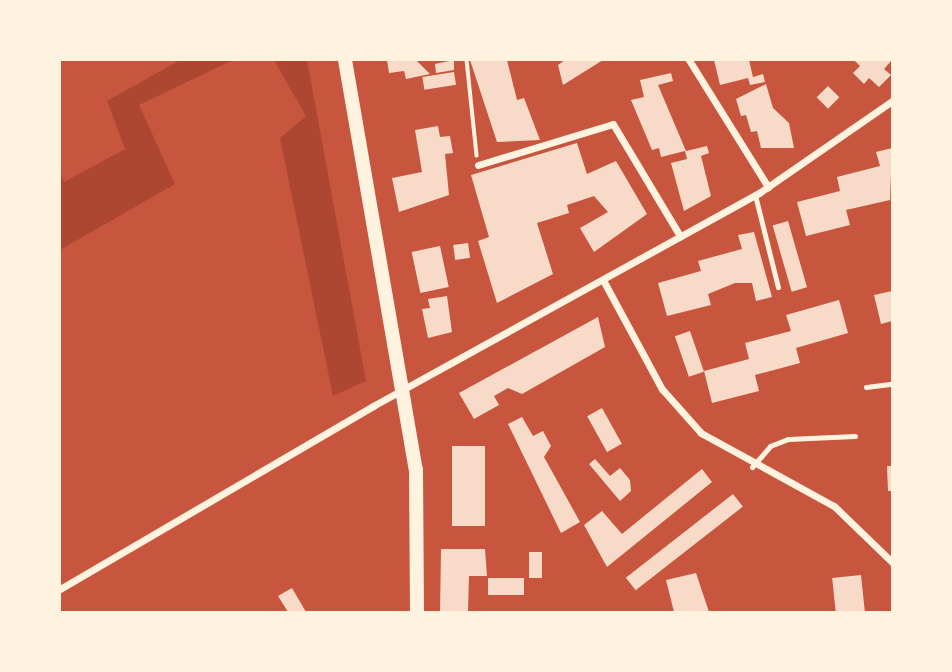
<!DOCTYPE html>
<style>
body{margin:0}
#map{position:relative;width:952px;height:672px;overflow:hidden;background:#c8553d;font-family:Montserrat,sans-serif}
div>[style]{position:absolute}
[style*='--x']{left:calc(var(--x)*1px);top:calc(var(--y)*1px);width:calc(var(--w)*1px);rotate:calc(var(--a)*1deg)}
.green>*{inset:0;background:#ae4732}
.building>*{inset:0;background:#f7dbc8;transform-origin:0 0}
.path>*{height:3.5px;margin:-1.75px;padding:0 1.75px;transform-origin:1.75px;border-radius:1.75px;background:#fff3e0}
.service>*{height:5px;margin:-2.5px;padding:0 2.5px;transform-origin:2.5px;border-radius:2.5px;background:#fff3e0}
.minor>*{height:7px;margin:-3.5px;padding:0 3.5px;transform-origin:3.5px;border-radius:3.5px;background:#fff3e0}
.secondary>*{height:14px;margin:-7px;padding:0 7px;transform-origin:7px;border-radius:7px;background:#fff3e0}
span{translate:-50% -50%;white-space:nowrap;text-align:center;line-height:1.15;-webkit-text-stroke:7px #fff3e0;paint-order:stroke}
.frame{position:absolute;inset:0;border:61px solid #fff3e0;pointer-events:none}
</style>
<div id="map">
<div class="green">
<i style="clip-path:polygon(180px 60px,233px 60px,139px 105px,175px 184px,60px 250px,60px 172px,64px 182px,125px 149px,107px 101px)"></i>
<i style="clip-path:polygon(274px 60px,307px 60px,366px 381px,333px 396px,280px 138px,306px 116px)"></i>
</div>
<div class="building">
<i style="clip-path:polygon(387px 60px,416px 60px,430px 74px,406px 79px,404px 71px,389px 73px)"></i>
<i style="clip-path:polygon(454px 60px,454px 70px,436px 73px,435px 64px)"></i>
<i style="clip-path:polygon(470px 60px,507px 60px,517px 100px,524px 98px,540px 140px,497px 142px)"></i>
<i style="clip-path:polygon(565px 60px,603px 60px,563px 85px,558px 65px)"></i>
<i style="clip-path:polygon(714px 60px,749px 60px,753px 77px,763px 74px,765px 82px,750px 85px,748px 78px,720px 85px)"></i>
<i style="clip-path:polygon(854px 60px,892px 60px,884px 69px,891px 75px,879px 87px,869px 78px,864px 84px,853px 73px,860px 66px)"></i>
<i style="left:454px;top:72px;width:13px;height:32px;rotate:81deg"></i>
<i style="clip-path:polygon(671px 73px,673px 81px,658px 85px,686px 151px,707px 146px,709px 153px,701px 156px,711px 196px,684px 211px,671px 163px,687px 159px,685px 151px,661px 157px,659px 148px,652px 150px,631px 100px,644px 97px,640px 80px)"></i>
<i style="clip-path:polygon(766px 84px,773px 108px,789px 123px,794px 148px,761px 148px,757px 131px,751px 132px,746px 115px,741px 116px,736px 99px)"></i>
<i style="left:828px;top:86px;width:16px;height:16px;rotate:45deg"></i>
<i style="clip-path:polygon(438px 126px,440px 137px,450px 136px,453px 153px,445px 154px,449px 195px,399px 212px,392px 178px,422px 172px,415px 130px)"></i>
<i style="clip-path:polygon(577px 143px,587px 174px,616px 161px,647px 214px,594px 252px,580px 228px,608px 212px,594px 196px,567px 205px,569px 213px,537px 223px,553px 274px,497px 303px,478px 241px,489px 237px,471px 175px)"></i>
<i style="clip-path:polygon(892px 148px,890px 200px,846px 210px,850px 225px,806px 236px,797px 202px,840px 191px,837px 177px,880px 166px,876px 152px)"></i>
<i style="left:788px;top:221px;width:69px;height:16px;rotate:74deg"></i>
<i style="clip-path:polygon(754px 232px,772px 297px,756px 301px,752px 283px,735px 283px,708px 294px,711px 305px,667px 316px,658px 283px,701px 271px,698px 261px,742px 249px,738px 235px)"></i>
<i style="left:468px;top:243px;width:15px;height:15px;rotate:82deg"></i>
<i style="left:440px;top:246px;width:42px;height:29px;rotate:78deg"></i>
<i style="clip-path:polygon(892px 291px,892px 321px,881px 324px,874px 295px)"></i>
<i style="clip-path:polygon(447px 296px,452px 332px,428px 338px,422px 309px,430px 308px,428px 299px)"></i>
<i style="clip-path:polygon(839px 300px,848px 333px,796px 348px,800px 363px,755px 375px,759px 391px,712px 403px,704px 371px,749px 359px,745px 343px,791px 331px,786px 315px)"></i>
<i style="clip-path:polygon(598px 317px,605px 347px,522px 394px,508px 388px,494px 396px,499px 405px,474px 419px,459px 393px)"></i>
<i style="left:690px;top:331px;width:43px;height:16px;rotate:71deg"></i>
<i style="left:602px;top:408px;width:41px;height:17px;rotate:61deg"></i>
<i style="clip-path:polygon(522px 417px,533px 436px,543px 431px,551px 446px,544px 457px,580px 522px,561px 533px,508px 424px)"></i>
<i style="left:452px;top:446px;width:33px;height:80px"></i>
<i style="clip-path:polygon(595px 459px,610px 476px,620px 468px,630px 480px,631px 491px,620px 501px,589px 464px)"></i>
<i style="clip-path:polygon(887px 466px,892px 466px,892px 491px,888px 491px)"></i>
<i style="clip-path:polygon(702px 469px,712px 482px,607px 567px,584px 525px,602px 511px,622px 534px)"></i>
<i style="left:733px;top:494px;width:16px;height:136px;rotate:52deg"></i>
<i style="clip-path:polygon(441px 549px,485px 549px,487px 576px,469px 576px,468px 612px,440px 612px)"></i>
<i style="left:529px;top:552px;width:13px;height:26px"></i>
<i style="clip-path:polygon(696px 573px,709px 612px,674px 612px,666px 580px)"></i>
<i style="left:861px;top:575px;width:37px;height:29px;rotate:84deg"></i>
<i style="left:488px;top:578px;width:36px;height:17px"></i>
<i style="clip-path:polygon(292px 588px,306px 612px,288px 612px,278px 596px)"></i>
</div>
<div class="path">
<i style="--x:467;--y:60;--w:96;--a:84"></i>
</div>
<div class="service">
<i style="--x:755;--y:195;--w:95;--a:76"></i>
<i style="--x:866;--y:387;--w:26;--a:-7"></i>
<i style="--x:752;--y:467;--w:28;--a:-49"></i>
<i style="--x:770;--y:446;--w:19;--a:-21"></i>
<i style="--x:788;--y:439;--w:67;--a:-2.6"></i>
</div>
<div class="minor">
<i style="--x:689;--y:60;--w:150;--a:58.1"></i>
<i style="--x:478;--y:165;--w:141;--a:-16.9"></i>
<i style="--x:613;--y:124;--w:131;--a:59.1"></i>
<i style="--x:603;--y:280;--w:124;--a:61.6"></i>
<i style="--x:662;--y:389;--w:59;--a:48.4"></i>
<i style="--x:701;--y:433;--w:152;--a:28.8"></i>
<i style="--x:834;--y:506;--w:81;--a:44"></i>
<i style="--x:60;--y:589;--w:363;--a:-30.3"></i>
<i style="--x:373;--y:406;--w:441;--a:-28.9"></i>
<i style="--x:759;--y:193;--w:162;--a:-34.7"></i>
</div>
<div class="secondary">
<i style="--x:345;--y:60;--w:415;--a:80.2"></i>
<i style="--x:416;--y:469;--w:143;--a:89.6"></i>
</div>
<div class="frame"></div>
</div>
